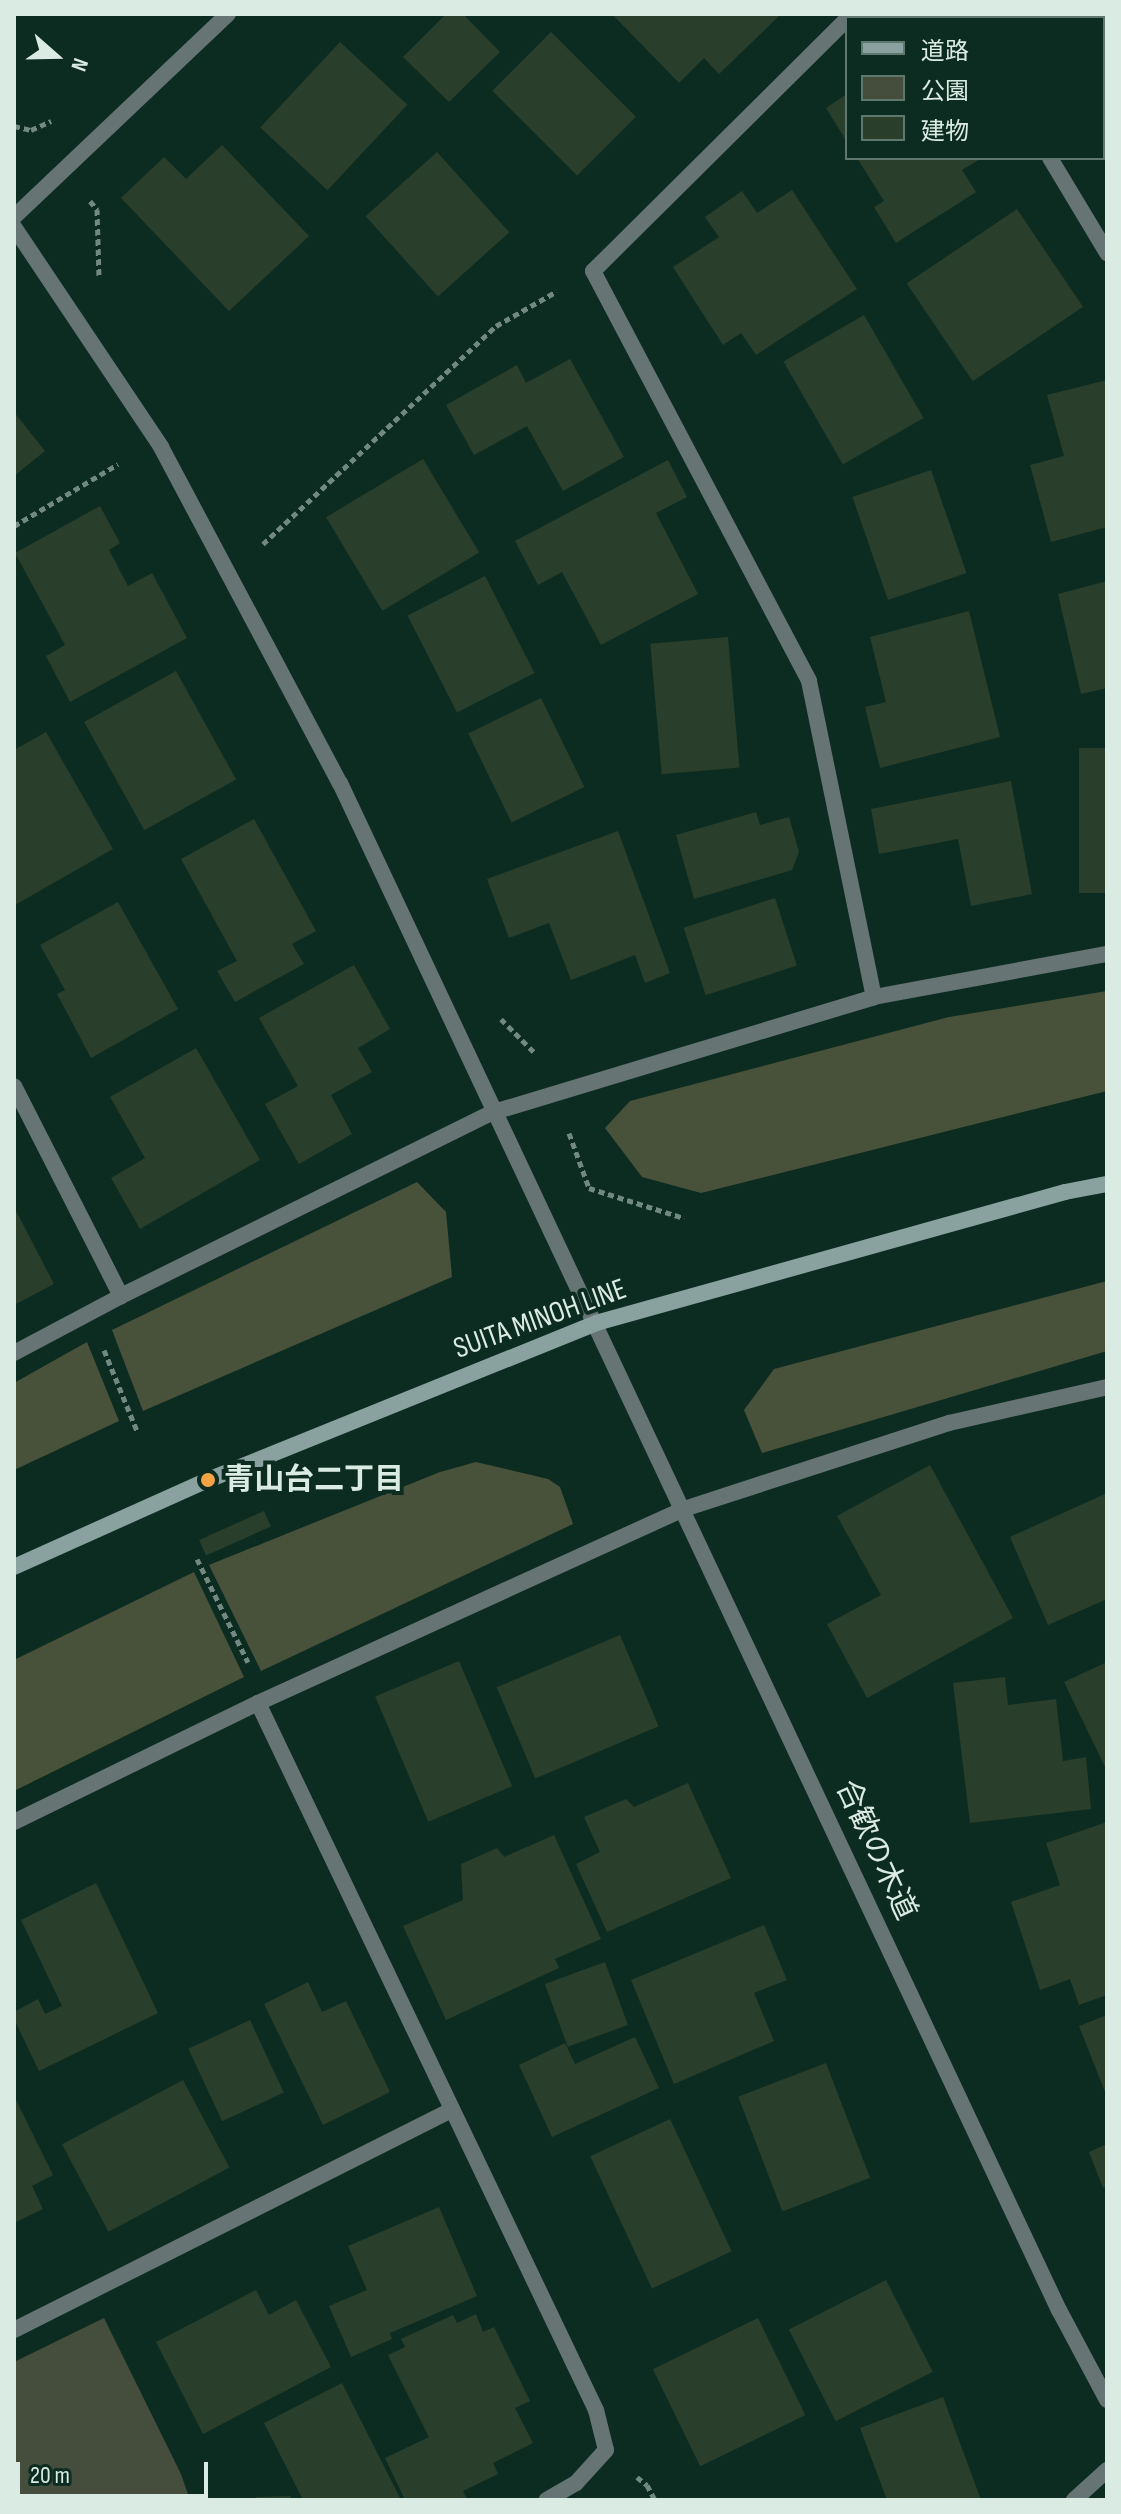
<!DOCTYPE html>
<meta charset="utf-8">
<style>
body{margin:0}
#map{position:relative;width:1121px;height:2514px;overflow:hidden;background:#0d2c21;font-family:"Sofia Sans Condensed","Noto Sans JP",sans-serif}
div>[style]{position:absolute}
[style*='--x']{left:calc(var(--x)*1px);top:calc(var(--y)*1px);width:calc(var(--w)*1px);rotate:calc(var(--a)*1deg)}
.green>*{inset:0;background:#454d3c}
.forest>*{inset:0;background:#48523b}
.building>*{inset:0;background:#293e2b;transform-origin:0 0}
.path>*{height:5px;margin-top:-2.5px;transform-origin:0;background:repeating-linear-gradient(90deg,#718980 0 6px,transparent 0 10px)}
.minor>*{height:16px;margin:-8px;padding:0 8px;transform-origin:8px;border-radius:8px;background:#667473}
.tertiary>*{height:16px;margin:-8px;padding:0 8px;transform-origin:8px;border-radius:8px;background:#667473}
.secondary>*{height:16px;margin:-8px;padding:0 8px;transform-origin:8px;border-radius:8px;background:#89a19f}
.dots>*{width:22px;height:22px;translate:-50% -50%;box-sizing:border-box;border:4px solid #0d2c21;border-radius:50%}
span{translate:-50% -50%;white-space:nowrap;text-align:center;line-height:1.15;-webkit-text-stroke:8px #0d2c21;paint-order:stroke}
.street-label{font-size:30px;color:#daebe3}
.poi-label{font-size:30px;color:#daebe3;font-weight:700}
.left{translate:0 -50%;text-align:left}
.frame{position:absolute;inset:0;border:16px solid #daebe3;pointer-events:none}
.legend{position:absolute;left:845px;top:16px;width:260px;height:144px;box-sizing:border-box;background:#0d2c21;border:2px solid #5f786f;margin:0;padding:10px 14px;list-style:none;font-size:24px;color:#daebe3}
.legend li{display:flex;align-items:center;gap:16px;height:40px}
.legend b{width:40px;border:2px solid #5f786f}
.north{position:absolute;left:16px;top:16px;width:80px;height:80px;-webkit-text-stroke:6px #0d2c21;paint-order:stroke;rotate:110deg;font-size:22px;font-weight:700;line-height:32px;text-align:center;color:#daebe3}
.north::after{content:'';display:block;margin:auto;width:28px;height:36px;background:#daebe3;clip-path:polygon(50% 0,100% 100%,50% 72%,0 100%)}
.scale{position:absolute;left:16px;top:2462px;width:192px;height:36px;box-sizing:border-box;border:4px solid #daebe3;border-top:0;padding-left:10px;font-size:24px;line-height:28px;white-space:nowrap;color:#daebe3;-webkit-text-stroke:6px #0d2c21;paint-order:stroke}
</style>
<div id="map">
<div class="green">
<i style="clip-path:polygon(104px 2318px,181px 2474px,190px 2500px,14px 2500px,14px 2362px)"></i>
</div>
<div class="forest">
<i style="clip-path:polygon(1107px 991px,1107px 1091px,701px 1193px,642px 1177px,605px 1128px,630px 1101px,949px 1017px)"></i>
<i style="clip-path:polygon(417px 1182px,446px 1212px,452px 1277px,143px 1411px,112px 1330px)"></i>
<i style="clip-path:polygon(1107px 1281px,1107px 1351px,762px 1453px,744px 1410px,774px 1369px)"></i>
<i style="clip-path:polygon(87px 1342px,119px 1421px,14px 1470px,14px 1383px)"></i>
<i style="clip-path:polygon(476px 1462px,548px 1479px,560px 1487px,573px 1524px,261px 1671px,209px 1565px,440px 1472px)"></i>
<i style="clip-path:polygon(194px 1572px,244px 1677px,14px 1791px,14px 1660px)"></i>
</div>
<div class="building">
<i style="clip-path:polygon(446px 14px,463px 14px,500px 52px,449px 102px,403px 57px)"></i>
<i style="clip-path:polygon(612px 14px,781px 14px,719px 74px,704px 58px,679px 83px)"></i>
<i style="left:551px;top:32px;width:120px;height:83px;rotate:45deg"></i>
<i style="left:340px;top:42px;width:92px;height:117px;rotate:43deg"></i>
<i style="clip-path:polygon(847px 94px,847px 142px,826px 108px)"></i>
<i style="clip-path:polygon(222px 145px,309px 236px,229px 311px,121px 198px,164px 157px,186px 179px)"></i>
<i style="left:437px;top:152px;width:108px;height:96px;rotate:48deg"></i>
<i style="clip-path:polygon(857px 158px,982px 158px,962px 170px,976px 192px,896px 243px,874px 207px,884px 201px)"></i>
<i style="clip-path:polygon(792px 190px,857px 289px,756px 355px,741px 333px,723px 345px,673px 267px,719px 237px,705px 217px,742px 191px,757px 213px)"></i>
<i style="left:1017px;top:209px;width:118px;height:133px;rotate:56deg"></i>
<i style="left:864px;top:315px;width:119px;height:93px;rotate:60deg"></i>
<i style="clip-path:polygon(570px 359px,624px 457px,563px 491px,527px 426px,474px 455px,446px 405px,517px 365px,526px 383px)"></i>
<i style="clip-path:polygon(1107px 380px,1107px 527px,1051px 542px,1030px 465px,1064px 456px,1047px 395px)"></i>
<i style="clip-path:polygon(14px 412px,45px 451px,14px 476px)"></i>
<i style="left:423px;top:459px;width:109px;height:113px;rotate:59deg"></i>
<i style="clip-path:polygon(668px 460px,687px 497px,656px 513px,698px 594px,601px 645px,562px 572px,538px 585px,515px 541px)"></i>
<i style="left:931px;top:470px;width:109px;height:83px;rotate:71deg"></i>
<i style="clip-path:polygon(100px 506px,120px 543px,109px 550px,128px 586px,152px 573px,187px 638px,70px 702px,46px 656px,65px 645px,15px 553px)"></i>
<i style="left:485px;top:576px;width:109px;height:87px;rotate:63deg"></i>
<i style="clip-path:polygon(1107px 581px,1107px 688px,1081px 694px,1058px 594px)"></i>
<i style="clip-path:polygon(969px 611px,1000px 737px,880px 768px,865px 707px,886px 702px,870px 637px)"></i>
<i style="left:728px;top:637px;width:131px;height:78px;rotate:85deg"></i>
<i style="left:176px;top:671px;width:124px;height:105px;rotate:61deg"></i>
<i style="left:541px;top:698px;width:99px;height:81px;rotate:64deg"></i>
<i style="clip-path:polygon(46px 732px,113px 849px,15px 905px,14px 750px)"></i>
<i style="left:1079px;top:748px;width:28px;height:145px"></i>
<i style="clip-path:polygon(1011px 781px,1032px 894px,971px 906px,958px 839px,879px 854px,871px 809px)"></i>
<i style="clip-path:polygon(756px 812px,760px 825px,789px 817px,799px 852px,792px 870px,694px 899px,676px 835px)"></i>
<i style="clip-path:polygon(254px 819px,316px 931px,292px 944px,304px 964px,235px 1002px,217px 971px,237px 961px,181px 859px)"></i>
<i style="clip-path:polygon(618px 831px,670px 973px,645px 983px,635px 955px,571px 980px,549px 923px,509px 938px,487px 879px)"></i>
<i style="left:775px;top:898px;width:71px;height:96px;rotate:72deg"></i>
<i style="clip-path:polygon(118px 902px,178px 1009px,91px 1058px,57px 994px,65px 990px,40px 945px)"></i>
<i style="clip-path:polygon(354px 965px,390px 1029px,358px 1048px,372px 1072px,331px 1095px,352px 1134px,299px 1164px,265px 1104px,298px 1086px,259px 1018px)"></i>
<i style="clip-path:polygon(196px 1048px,260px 1160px,140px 1229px,111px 1178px,145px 1158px,110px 1097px)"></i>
<i style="clip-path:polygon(14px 1207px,54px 1284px,14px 1305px)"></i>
<i style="clip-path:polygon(930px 1465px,1013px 1618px,867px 1698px,827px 1624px,881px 1595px,837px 1516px)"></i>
<i style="clip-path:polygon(1107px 1493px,1107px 1599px,1048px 1625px,1010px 1537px)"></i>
<i style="left:264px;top:1511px;width:17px;height:71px;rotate:66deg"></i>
<i style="left:620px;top:1635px;width:99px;height:134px;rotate:67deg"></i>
<i style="left:459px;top:1661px;width:136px;height:91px;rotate:67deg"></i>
<i style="clip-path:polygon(1107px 1662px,1107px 1771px,1064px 1682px)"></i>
<i style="clip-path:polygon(1005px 1677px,1008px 1705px,1056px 1699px,1063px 1761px,1086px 1757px,1091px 1809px,970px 1823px,953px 1683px)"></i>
<i style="clip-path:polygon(688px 1783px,731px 1878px,607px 1932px,576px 1864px,600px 1852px,584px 1817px,626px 1799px,634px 1807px)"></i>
<i style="clip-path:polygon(1107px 1822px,1107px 1995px,1079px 2005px,1070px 1979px,1040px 1990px,1011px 1902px,1060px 1885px,1046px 1843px)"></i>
<i style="clip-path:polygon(554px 1835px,601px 1939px,555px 1959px,559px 1968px,446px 2020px,403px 1926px,463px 1900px,461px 1864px,497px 1848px,504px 1857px)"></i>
<i style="clip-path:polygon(96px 1883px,158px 2013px,39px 2071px,14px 2019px,14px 2012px,38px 1999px,45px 2014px,62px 2006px,21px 1920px)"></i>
<i style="clip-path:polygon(764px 1925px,787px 1980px,754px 1993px,774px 2041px,674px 2084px,631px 1980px)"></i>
<i style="left:605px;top:1962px;width:67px;height:64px;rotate:70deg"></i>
<i style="clip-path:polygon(308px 1982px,322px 2012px,346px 2001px,390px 2092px,323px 2125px,264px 2004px)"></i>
<i style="clip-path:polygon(1107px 2015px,1107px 2097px,1079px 2026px)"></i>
<i style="left:250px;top:2020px;width:80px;height:68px;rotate:65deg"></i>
<i style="clip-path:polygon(635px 2037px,659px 2088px,552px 2137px,519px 2065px,565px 2043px,575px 2064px)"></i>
<i style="left:826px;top:2063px;width:123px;height:94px;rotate:69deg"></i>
<i style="left:183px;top:2080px;width:99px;height:137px;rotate:62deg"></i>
<i style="clip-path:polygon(14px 2096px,53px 2175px,32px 2186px,43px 2209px,14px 2223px)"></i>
<i style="left:670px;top:2119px;width:146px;height:88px;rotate:65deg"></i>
<i style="clip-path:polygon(1107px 2144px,1107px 2186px,1103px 2188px,1089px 2152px)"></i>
<i style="clip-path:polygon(439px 2207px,477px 2296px,390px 2333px,392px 2339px,351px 2357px,329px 2306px,367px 2290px,348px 2246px)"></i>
<i style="left:886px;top:2280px;width:103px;height:109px;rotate:63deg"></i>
<i style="clip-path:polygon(256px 2290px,269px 2315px,296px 2300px,331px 2367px,203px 2434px,156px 2342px)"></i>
<i style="clip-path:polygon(476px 2314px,483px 2332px,494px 2327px,530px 2401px,515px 2408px,533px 2443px,493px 2463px,498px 2474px,463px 2491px,468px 2500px,405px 2500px,385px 2458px,429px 2437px,388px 2355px,405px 2347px,401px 2339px,453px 2315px,457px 2323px)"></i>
<i style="left:758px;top:2318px;width:108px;height:117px;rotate:64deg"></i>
<i style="clip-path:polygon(342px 2383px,401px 2500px,303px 2500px,264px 2423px)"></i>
<i style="clip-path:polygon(943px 2397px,981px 2500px,887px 2500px,860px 2428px)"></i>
<i style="clip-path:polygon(291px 2496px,291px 2500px,256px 2500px,256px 2497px)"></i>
</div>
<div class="path">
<i style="--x:14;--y:126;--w:17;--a:13"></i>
<i style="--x:31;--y:130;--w:22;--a:-24"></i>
<i style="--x:90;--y:201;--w:11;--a:49"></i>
<i style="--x:97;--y:209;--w:68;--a:88.3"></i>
<i style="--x:14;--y:526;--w:121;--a:-30.8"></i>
<i style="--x:263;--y:544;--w:319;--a:-43.1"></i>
<i style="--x:496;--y:326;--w:70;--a:-29.8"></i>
<i style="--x:501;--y:1019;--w:49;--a:45"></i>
<i style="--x:569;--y:1133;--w:59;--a:70"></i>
<i style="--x:589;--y:1188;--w:100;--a:17.5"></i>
<i style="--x:104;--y:1350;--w:87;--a:67.8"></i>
<i style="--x:197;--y:1559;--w:115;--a:63.7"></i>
<i style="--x:637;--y:2477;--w:13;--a:39"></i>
<i style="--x:647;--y:2485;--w:17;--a:62"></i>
</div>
<div class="minor">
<i style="--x:963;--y:14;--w:5;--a:53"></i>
<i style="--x:847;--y:19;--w:358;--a:135.2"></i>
<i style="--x:593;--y:271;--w:463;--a:62.2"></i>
<i style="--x:809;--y:681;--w:323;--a:78.4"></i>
<i style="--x:1050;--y:158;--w:111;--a:59"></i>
<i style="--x:14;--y:217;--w:295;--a:-43.5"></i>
<i style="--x:14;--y:1086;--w:236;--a:63"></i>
<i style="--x:14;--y:1353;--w:121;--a:-28"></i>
<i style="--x:121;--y:1296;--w:416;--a:-26.3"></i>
<i style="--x:494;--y:1112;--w:397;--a:-16.8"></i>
<i style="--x:874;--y:997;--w:237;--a:-10.5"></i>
<i style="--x:258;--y:1703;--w:784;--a:64.45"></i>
<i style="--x:596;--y:2410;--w:41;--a:76"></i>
<i style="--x:606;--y:2450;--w:45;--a:132.3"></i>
<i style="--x:576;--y:2483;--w:34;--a:150"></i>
<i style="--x:14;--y:1822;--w:271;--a:-26"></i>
<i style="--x:258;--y:1703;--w:468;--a:-24.5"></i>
<i style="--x:684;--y:1509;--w:279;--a:-18"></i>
<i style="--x:949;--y:1423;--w:162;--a:-12.8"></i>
<i style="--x:14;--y:2330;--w:490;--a:-26.7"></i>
<i style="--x:1074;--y:2500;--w:45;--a:-42.3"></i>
</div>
<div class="tertiary">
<i style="--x:14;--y:227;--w:265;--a:56.2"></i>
<i style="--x:161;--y:447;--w:381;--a:62"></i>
<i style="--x:340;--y:783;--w:1688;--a:64.79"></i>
<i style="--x:1059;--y:2310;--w:102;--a:61.9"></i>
</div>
<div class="secondary">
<i style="--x:14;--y:1567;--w:213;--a:-24.2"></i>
<i style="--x:208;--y:1480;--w:419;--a:-22"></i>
<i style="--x:596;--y:1323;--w:487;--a:-15.6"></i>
<i style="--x:1065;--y:1192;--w:43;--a:-10.8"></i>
</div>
<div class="dots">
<i style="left:208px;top:1480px;background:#f5a345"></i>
</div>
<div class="street-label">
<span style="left:540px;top:1319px;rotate:-20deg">SUITA MINOH LINE</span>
<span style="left:876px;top:1850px;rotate:65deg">合歓の木道</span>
</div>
<div class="poi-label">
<span class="left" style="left:224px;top:1480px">青山台二丁目</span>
</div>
<div class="frame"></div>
<ul class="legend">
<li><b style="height:10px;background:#89a19f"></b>道路</li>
<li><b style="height:22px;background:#454d3c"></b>公園</li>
<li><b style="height:22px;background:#293e2b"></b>建物</li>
</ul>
<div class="north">N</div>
<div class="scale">20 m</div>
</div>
